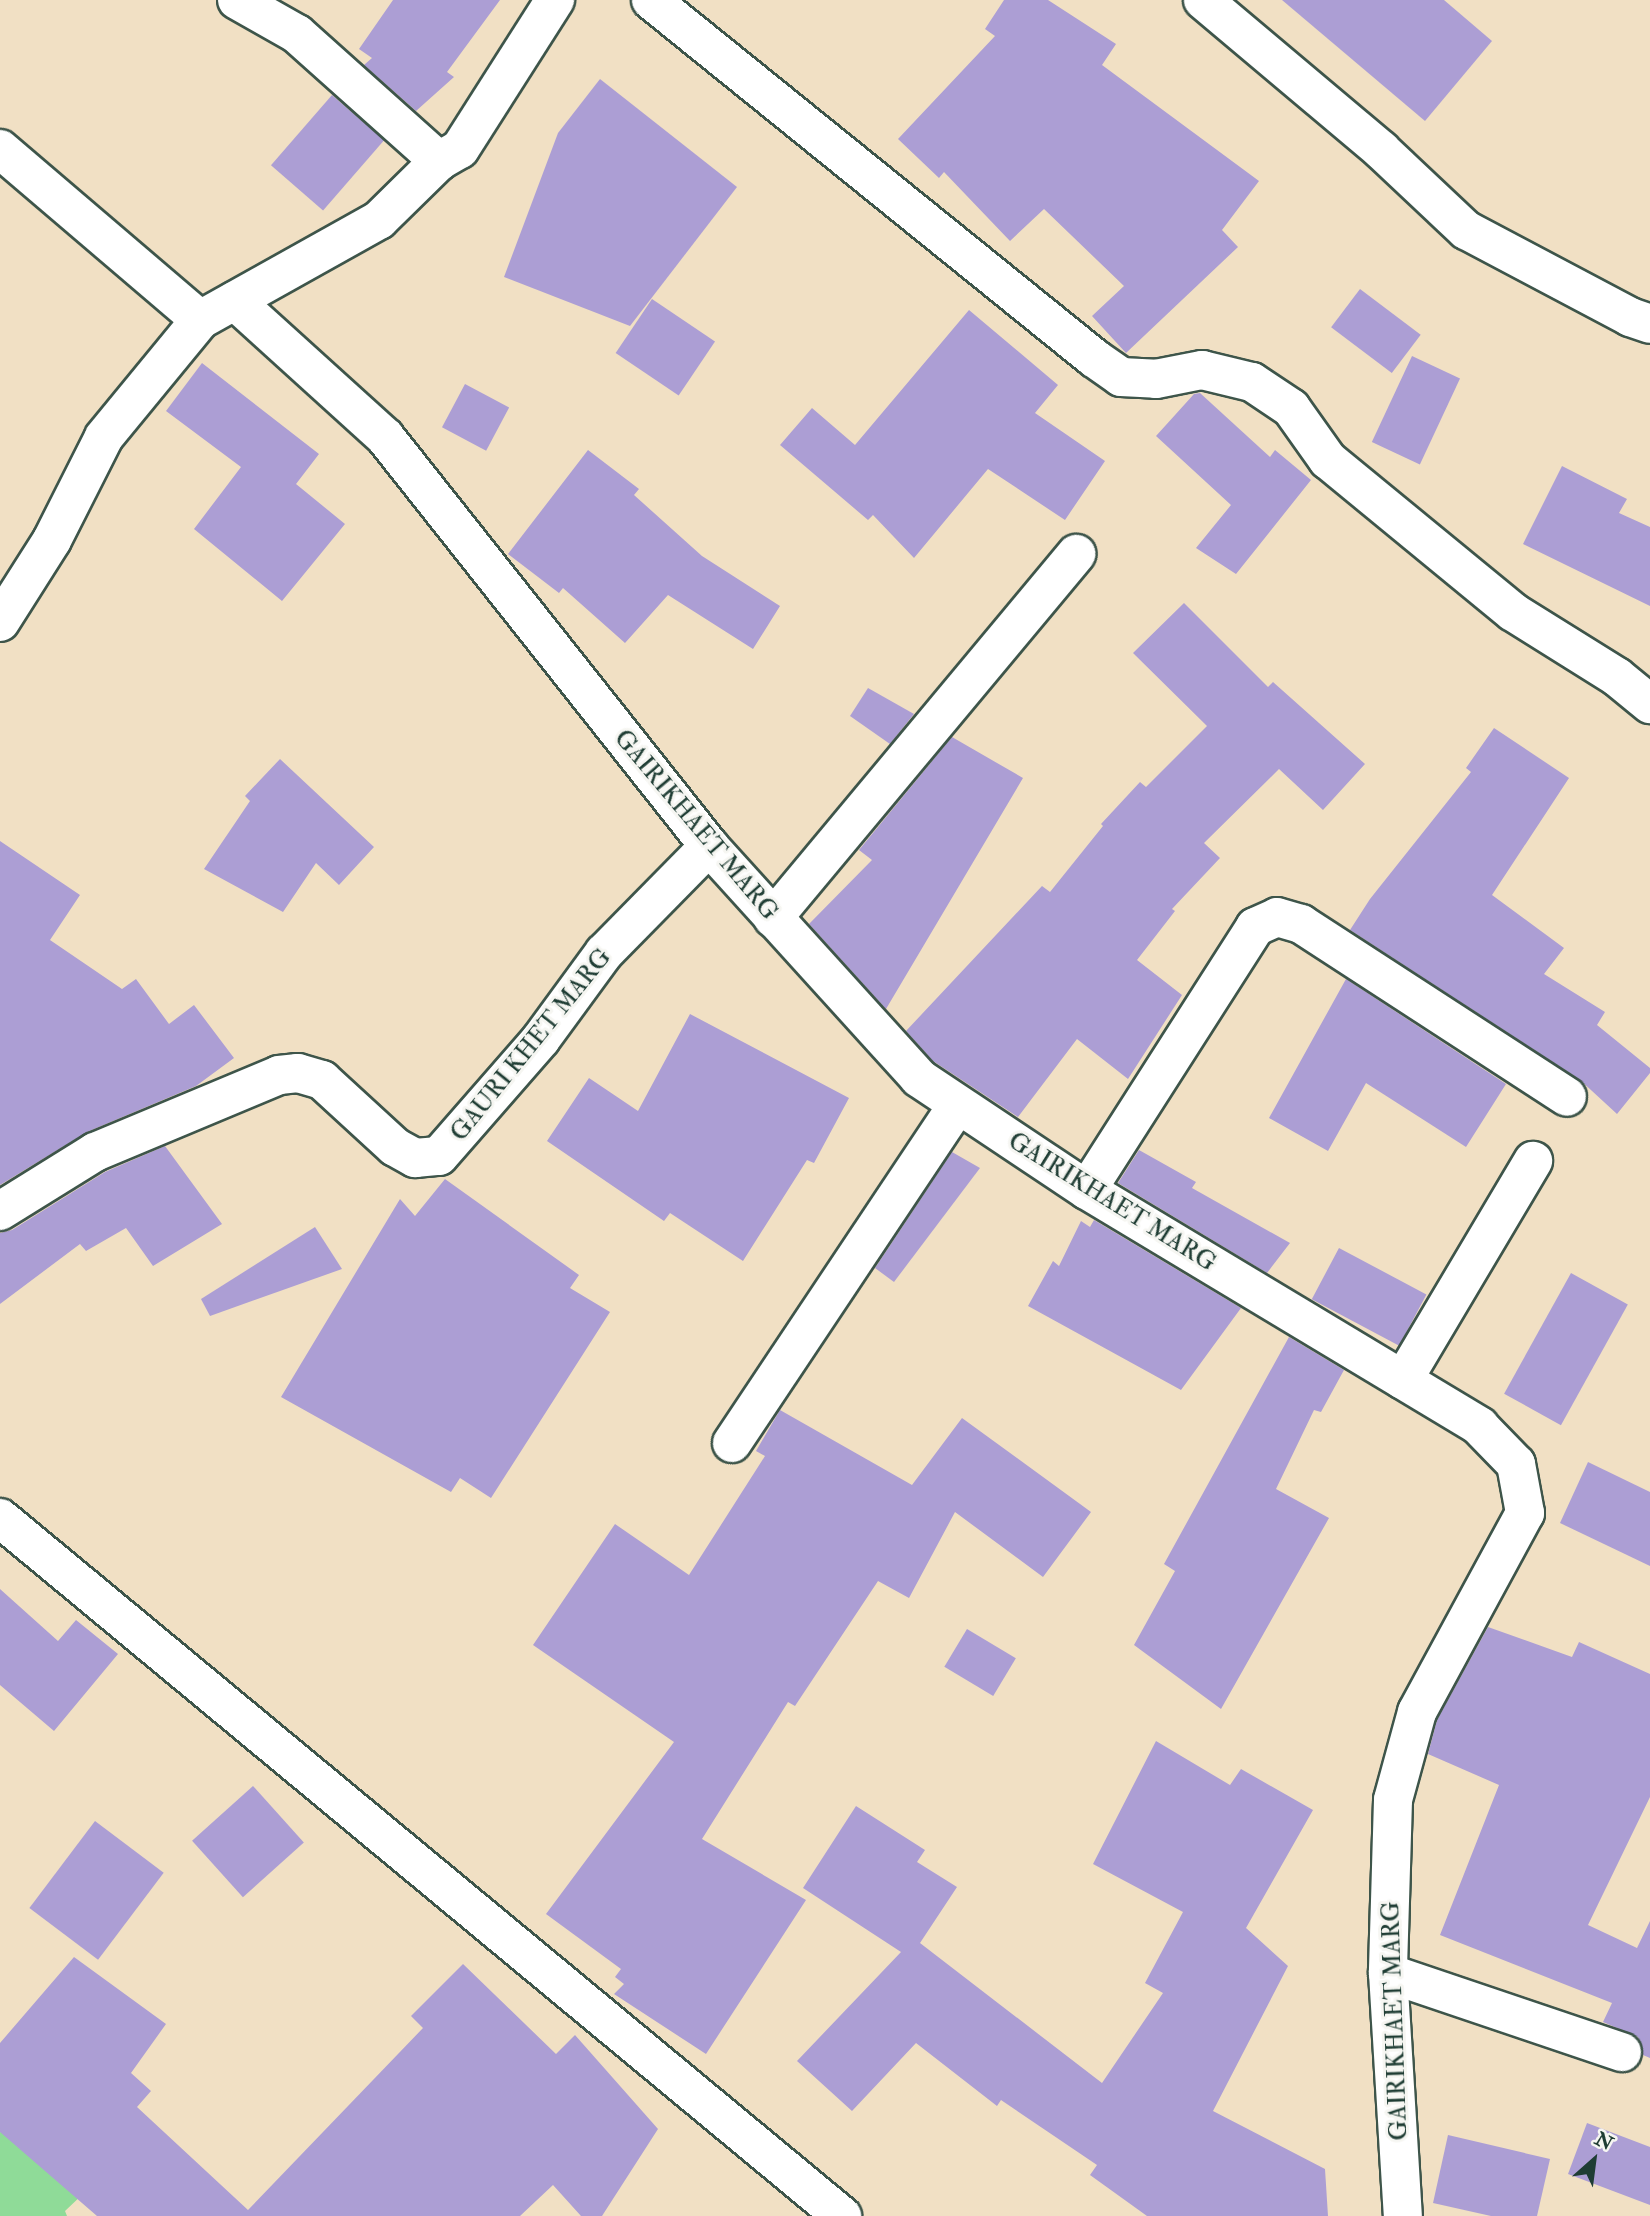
<!DOCTYPE html>
<style>
body{margin:0}
#map{position:relative;width:1650px;height:2216px;overflow:hidden;background:#f1e0c4;font-family:"IM FELL Double Pica",serif}
div>[style]{position:absolute}
[style*='--x']{left:calc(var(--x)*1px);top:calc(var(--y)*1px);width:calc(var(--w)*1px);rotate:calc(var(--a)*1deg)}
.green>*{inset:0;background:#8fdb98}
.building>*{inset:0;background:#ac9ed4;transform-origin:0 0}
.roads{filter:drop-shadow(2px 0 #3e554a) drop-shadow(-2px 0 #3e554a) drop-shadow(0 2px #3e554a) drop-shadow(0 -2px #3e554a)}
.minor>*{height:38px;margin:-19px;padding:0 19px;transform-origin:19px;border-radius:19px;background:#fff}
span{translate:-50% -50%;white-space:nowrap;text-align:center;line-height:1.15;-webkit-text-stroke:6px #f6f6f2;paint-order:stroke}
.street-label{font-size:24px;color:#1f3d34}
.north{position:absolute;left:1559px;top:2125px;width:70px;height:70px;-webkit-text-stroke:5px #f6f6f2;paint-order:stroke;rotate:28deg;font-size:19px;font-weight:700;line-height:28px;text-align:center;color:#1f3d34}
.north::after{content:'';display:block;margin:auto;width:24px;height:32px;background:#1f3d34;clip-path:polygon(50% 0,100% 100%,50% 72%,0 100%)}
</style>
<div id="map">
<div class="green">
<i style="clip-path:polygon(0 2132px,121px 2158px,65px 2211px,67px 2216px,0 2216px)"></i>
</div>
<div class="building">
<i style="clip-path:polygon(393px 0,500px 0,447px 72px,454px 77px,416px 111px,364px 65px,372px 58px,359px 49px)"></i>
<i style="clip-path:polygon(1004px 0,1048px 0,1116px 44px,1102px 65px,1259px 181px,1222px 230px,1238px 247px,1126px 353px,1092px 316px,1124px 286px,1044px 209px,1010px 241px,944px 172px,939px 178px,898px 139px,995px 36px,985px 29px)"></i>
<i style="clip-path:polygon(1282px 0,1444px 0,1492px 41px,1425px 121px)"></i>
<i style="clip-path:polygon(600px 79px,737px 187px,630px 326px,504px 277px,558px 133px)"></i>
<i style="left:332px;top:95px;width:69px;height:93px;rotate:41deg"></i>
<i style="left:1360px;top:289px;width:76px;height:48px;rotate:37deg"></i>
<i style="left:652px;top:299px;width:76px;height:65px;rotate:34deg"></i>
<i style="clip-path:polygon(969px 310px,1058px 385px,1035px 413px,1105px 461px,1065px 520px,988px 469px,914px 558px,873px 515px,868px 520px,780px 445px,812px 408px,855px 445px)"></i>
<i style="left:1412px;top:356px;width:53px;height:95px;rotate:25deg"></i>
<i style="clip-path:polygon(202px 363px,319px 454px,296px 484px,345px 524px,282px 601px,194px 529px,241px 467px,166px 411px)"></i>
<i style="left:465px;top:384px;width:50px;height:49px;rotate:28deg"></i>
<i style="clip-path:polygon(1200px 393px,1270px 457px,1275px 450px,1311px 480px,1236px 574px,1196px 548px,1231px 505px,1156px 436px,1194px 394px)"></i>
<i style="clip-path:polygon(588px 450px,639px 489px,634px 495px,702px 556px,780px 606px,753px 649px,668px 595px,625px 643px,563px 588px,559px 593px,508px 554px)"></i>
<i style="clip-path:polygon(1562px 466px,1627px 499px,1619px 513px,1650px 527px,1650px 606px,1523px 544px)"></i>
<i style="clip-path:polygon(1184px 603px,1268px 687px,1273px 682px,1365px 764px,1323px 810px,1279px 769px,1204px 843px,1220px 858px,1172px 909px,1175px 911px,1137px 960px,1182px 995px,1128px 1079px,1077px 1039px,1018px 1117px,933px 1061px,906px 1031px,1042px 886px,1050px 892px,1103px 826px,1101px 824px,1140px 782px,1146px 787px,1207px 726px,1133px 653px)"></i>
<i style="clip-path:polygon(868px 688px,914px 714px,890px 744px,850px 716px)"></i>
<i style="clip-path:polygon(1494px 728px,1569px 778px,1492px 895px,1564px 948px,1544px 974px,1605px 1012px,1597px 1025px,1650px 1068px,1650px 1073px,1617px 1114px,1579px 1079px,1350px 930px,1370px 899px,1471px 772px,1466px 768px)"></i>
<i style="clip-path:polygon(952px 737px,1023px 778px,886px 1009px,809px 924px,872px 860px,859px 850px)"></i>
<i style="clip-path:polygon(280px 759px,374px 847px,339px 885px,316px 863px,283px 912px,204px 869px,250px 801px,245px 796px)"></i>
<i style="clip-path:polygon(0 841px,80px 895px,50px 940px,122px 989px,136px 979px,169px 1024px,194px 1005px,234px 1058px,196px 1086px,87px 1132px,0 1185px)"></i>
<i style="clip-path:polygon(1346px 979px,1506px 1084px,1466px 1147px,1366px 1083px,1328px 1151px,1269px 1118px)"></i>
<i style="clip-path:polygon(690px 1014px,849px 1098px,814px 1163px,807px 1160px,743px 1261px,670px 1213px,664px 1221px,547px 1141px,589px 1078px,638px 1111px)"></i>
<i style="clip-path:polygon(165px 1146px,222px 1224px,153px 1266px,126px 1228px,86px 1251px,80px 1244px,0 1304px,0 1233px,12px 1230px,105px 1172px)"></i>
<i style="clip-path:polygon(1139px 1150px,1196px 1182px,1192px 1188px,1290px 1243px,1267px 1273px,1118px 1183px)"></i>
<i style="clip-path:polygon(952px 1152px,980px 1168px,894px 1282px,875px 1268px)"></i>
<i style="clip-path:polygon(445px 1179px,579px 1275px,570px 1288px,610px 1312px,491px 1498px,460px 1478px,451px 1492px,281px 1397px,400px 1199px,415px 1216px)"></i>
<i style="clip-path:polygon(1094px 1220px,1241px 1308px,1181px 1390px,1028px 1306px,1053px 1261px,1059px 1266px,1081px 1221px,1090px 1227px)"></i>
<i style="clip-path:polygon(315px 1227px,342px 1269px,210px 1316px,201px 1299px)"></i>
<i style="left:1339px;top:1248px;width:99px;height:58px;rotate:28deg"></i>
<i style="left:1571px;top:1273px;width:65px;height:138px;rotate:29deg"></i>
<i style="clip-path:polygon(1289px 1337px,1344px 1370px,1321px 1412px,1314px 1410px,1276px 1489px,1329px 1518px,1221px 1709px,1134px 1645px,1175px 1571px,1164px 1564px)"></i>
<i style="clip-path:polygon(780px 1410px,912px 1485px,962px 1418px,1091px 1512px,1043px 1577px,955px 1512px,909px 1598px,878px 1581px,795px 1706px,788px 1702px,702px 1839px,806px 1900px,706px 2054px,614px 1994px,624px 1984px,615px 1977px,621px 1969px,546px 1914px,674px 1742px,533px 1645px,615px 1524px,689px 1575px,765px 1456px,756px 1451px)"></i>
<i style="clip-path:polygon(1588px 1462px,1650px 1492px,1650px 1566px,1560px 1523px)"></i>
<i style="clip-path:polygon(0 1589px,58px 1641px,76px 1620px,118px 1654px,54px 1731px,0 1685px)"></i>
<i style="clip-path:polygon(1488px 1627px,1572px 1657px,1579px 1642px,1650px 1674px,1650px 1797px,1588px 1925px,1637px 1948px,1650px 1921px,1650px 2058px,1643px 2055px,1638px 2037px,1603px 2022px,1612px 2003px,1440px 1935px,1499px 1785px,1428px 1754px,1437px 1720px)"></i>
<i style="left:967px;top:1629px;width:57px;height:44px;rotate:31deg"></i>
<i style="clip-path:polygon(1156px 1741px,1230px 1785px,1241px 1769px,1313px 1810px,1246px 1928px,1288px 1966px,1213px 2111px,1325px 2169px,1328px 2216px,1147px 2216px,1090px 2175px,1097px 2165px,1001px 2100px,997px 2106px,916px 2043px,852px 2111px,797px 2061px,901px 1952px,803px 1888px,856px 1806px,925px 1850px,917px 1862px,957px 1887px,920px 1943px,1102px 2083px,1163px 1993px,1145px 1983px,1183px 1912px,1093px 1864px)"></i>
<i style="left:253px;top:1786px;width:76px;height:82px;rotate:48deg"></i>
<i style="left:95px;top:1821px;width:86px;height:109px;rotate:37deg"></i>
<i style="clip-path:polygon(74px 1957px,166px 2024px,131px 2073px,151px 2091px,137px 2107px,248px 2210px,423px 2028px,411px 2016px,463px 1964px,556px 2054px,575px 2035px,658px 2129px,602px 2216px,581px 2216px,553px 2185px,520px 2216px,97px 2216px,0 2132px,0 2043px)"></i>
<i style="clip-path:polygon(1587px 2123px,1650px 2147px,1650px 2205px,1568px 2174px)"></i>
<i style="clip-path:polygon(1448px 2135px,1550px 2159px,1537px 2216px,1491px 2216px,1433px 2203px)"></i>
</div>
<div class="roads">
<div class="minor">
<i style="--x:237;--y:0;--w:69;--a:29.5"></i>
<i style="--x:297;--y:34;--w:191;--a:41.8"></i>
<i style="--x:651;--y:0;--w:570;--a:38.94"></i>
<i style="--x:1094;--y:358;--w:33;--a:35"></i>
<i style="--x:1121;--y:377;--w:35;--a:3"></i>
<i style="--x:1156;--y:379;--w:47;--a:-11.1"></i>
<i style="--x:1202;--y:370;--w:51;--a:13.5"></i>
<i style="--x:1252;--y:382;--w:47;--a:33.7"></i>
<i style="--x:1291;--y:408;--w:64;--a:54.6"></i>
<i style="--x:1328;--y:460;--w:239;--a:39.4"></i>
<i style="--x:1513;--y:612;--w:123;--a:32"></i>
<i style="--x:1617;--y:677;--w:43;--a:39.3"></i>
<i style="--x:1203;--y:0;--w:233;--a:40.1"></i>
<i style="--x:1381;--y:150;--w:117;--a:43.3"></i>
<i style="--x:1466;--y:230;--w:186;--a:27.9"></i>
<i style="--x:1630;--y:317;--w:21;--a:19"></i>
<i style="--x:0;--y:149;--w:263;--a:40.5"></i>
<i style="--x:235;--y:301;--w:202;--a:42.2"></i>
<i style="--x:385;--y:437;--w:522;--a:51.61"></i>
<i style="--x:709;--y:846;--w:313;--a:47.8"></i>
<i style="--x:919;--y:1078;--w:202;--a:33.7"></i>
<i style="--x:1087;--y:1190;--w:458;--a:31"></i>
<i style="--x:1479;--y:1426;--w:53;--a:45.8"></i>
<i style="--x:1516;--y:1464;--w:50;--a:79.6"></i>
<i style="--x:1525;--y:1513;--w:226;--a:118.5"></i>
<i style="--x:1417;--y:1712;--w:91;--a:105.3"></i>
<i style="--x:1393;--y:1800;--w:173;--a:91.7"></i>
<i style="--x:1388;--y:1973;--w:243;--a:86.5"></i>
<i style="--x:0;--y:622;--w:97;--a:-57.6"></i>
<i style="--x:52;--y:540;--w:115;--a:-63.2"></i>
<i style="--x:104;--y:437;--w:151;--a:-50.6"></i>
<i style="--x:200;--y:320;--w:205;--a:-29.2"></i>
<i style="--x:379;--y:220;--w:84;--a:-44.5"></i>
<i style="--x:439;--y:161;--w:24;--a:-30"></i>
<i style="--x:460;--y:149;--w:177;--a:-57.5"></i>
<i style="--x:773;--y:918;--w:474;--a:-50.2"></i>
<i style="--x:1087;--y:1190;--w:312;--a:-57.4"></i>
<i style="--x:1255;--y:927;--w:24;--a:-24"></i>
<i style="--x:1277;--y:917;--w:25;--a:16"></i>
<i style="--x:1301;--y:924;--w:317;--a:33"></i>
<i style="--x:0;--y:1211;--w:112;--a:-31.8"></i>
<i style="--x:95;--y:1152;--w:199;--a:-22.7"></i>
<i style="--x:279;--y:1075;--w:19;--a:-6"></i>
<i style="--x:298;--y:1073;--w:25;--a:16"></i>
<i style="--x:322;--y:1080;--w:99;--a:42.5"></i>
<i style="--x:395;--y:1147;--w:23;--a:29"></i>
<i style="--x:415;--y:1158;--w:24;--a:-5"></i>
<i style="--x:439;--y:1156;--w:155;--a:-48.9"></i>
<i style="--x:541;--y:1039;--w:107;--a:-53.8"></i>
<i style="--x:604;--y:953;--w:150;--a:-45.5"></i>
<i style="--x:1403;--y:1380;--w:255;--a:-59.3"></i>
<i style="--x:732;--y:1443;--w:406;--a:-56.3"></i>
<i style="--x:0;--y:1518;--w:1094;--a:39.66"></i>
<i style="--x:1388;--y:1973;--w:247;--a:18.7"></i>
</div>
</div>
<div class="street-label">
<span style="left:696px;top:825px;rotate:50deg">GAIRIKHAET MARG</span>
<span style="left:531px;top:1045px;rotate:-51deg">GAURI KHET MARG</span>
<span style="left:1112px;top:1202px;rotate:32deg">GAIRIKHAET MARG</span>
<span style="left:1395px;top:2021px;rotate:-92deg">GAIRIKHAET MARG</span>
</div>
<div class="north">N</div>
</div>
